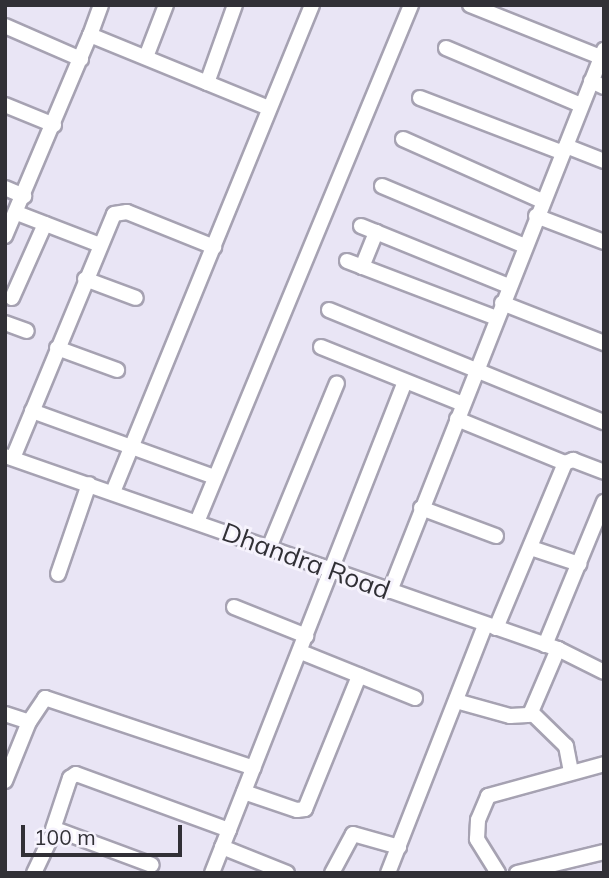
<!DOCTYPE html>
<style>
body{margin:0}
#map{position:relative;width:609px;height:878px;overflow:hidden;background:#e9e5f5;font-family:Mulish,sans-serif}
div>[style]{position:absolute}
[style*='--x']{left:calc(var(--x)*1px);top:calc(var(--y)*1px);width:calc(var(--w)*1px);rotate:calc(var(--a)*1deg)}
.roads{filter:drop-shadow(2px 0 #a6a2b2) drop-shadow(-2px 0 #a6a2b2) drop-shadow(0 2px #a6a2b2) drop-shadow(0 -2px #a6a2b2)}
.minor>*{height:14px;margin:-7px;padding:0 7px;transform-origin:7px;border-radius:7px;background:#fff}
span{translate:-50% -50%;white-space:nowrap;text-align:center;line-height:1.15;-webkit-text-stroke:6px #f6f3fd;paint-order:stroke}
.street-label{font-size:26px;color:#313036}
.frame{position:absolute;inset:0;border:7px solid #313036;pointer-events:none}
.scale{position:absolute;left:21px;top:825px;width:161px;height:32px;box-sizing:border-box;border:4px solid #313036;border-top:0;padding-left:9px;font-size:21px;line-height:24px;white-space:nowrap;color:#313036;-webkit-text-stroke:5px #f6f3fd;paint-order:stroke}
</style>
<div id="map">
<div class="roads">
<div class="minor">
<i style="--x:101;--y:5;--w:32;--a:110"></i>
<i style="--x:90;--y:35;--w:193;--a:22.2"></i>
<i style="--x:470;--y:5;--w:141;--a:21.7"></i>
<i style="--x:5;--y:26;--w:83;--a:23.5"></i>
<i style="--x:446;--y:48;--w:147;--a:22.9"></i>
<i style="--x:146;--y:57;--w:56;--a:-69"></i>
<i style="--x:591;--y:81;--w:14;--a:25"></i>
<i style="--x:207;--y:83;--w:83;--a:-70.3"></i>
<i style="--x:420;--y:98;--w:153;--a:21"></i>
<i style="--x:5;--y:105;--w:53;--a:22.2"></i>
<i style="--x:403;--y:139;--w:152;--a:24"></i>
<i style="--x:566;--y:146;--w:41;--a:21.5"></i>
<i style="--x:382;--y:186;--w:155;--a:22.8"></i>
<i style="--x:5;--y:188;--w:21;--a:23"></i>
<i style="--x:17;--y:213;--w:89;--a:21.1"></i>
<i style="--x:536;--y:216;--w:73;--a:20.9"></i>
<i style="--x:361;--y:226;--w:160;--a:22.1"></i>
<i style="--x:5;--y:236;--w:218;--a:-67.1"></i>
<i style="--x:347;--y:261;--w:160;--a:20.9"></i>
<i style="--x:362;--y:267;--w:38;--a:-68"></i>
<i style="--x:85;--y:279;--w:54;--a:20.4"></i>
<i style="--x:12;--y:298;--w:81;--a:-66"></i>
<i style="--x:502;--y:303;--w:110;--a:21.4"></i>
<i style="--x:329;--y:310;--w:297;--a:22.2"></i>
<i style="--x:5;--y:323;--w:23;--a:20"></i>
<i style="--x:321;--y:347;--w:153;--a:21.9"></i>
<i style="--x:57;--y:348;--w:64;--a:20.1"></i>
<i style="--x:32;--y:411;--w:194;--a:19.9"></i>
<i style="--x:457;--y:419;--w:117;--a:22.2"></i>
<i style="--x:5;--y:456;--w:586;--a:19.24"></i>
<i style="--x:558;--y:649;--w:51;--a:26.6"></i>
<i style="--x:13;--y:458;--w:264;--a:-67.5"></i>
<i style="--x:114;--y:214;--w:13;--a:-9"></i>
<i style="--x:127;--y:212;--w:94;--a:21.9"></i>
<i style="--x:113;--y:492;--w:526;--a:-67.77"></i>
<i style="--x:421;--y:508;--w:80;--a:20.5"></i>
<i style="--x:197;--y:522;--w:560;--a:-67.51"></i>
<i style="--x:269;--y:548;--w:178;--a:-67.6"></i>
<i style="--x:531;--y:548;--w:51;--a:18.4"></i>
<i style="--x:58;--y:574;--w:95;--a:-71"></i>
<i style="--x:390;--y:591;--w:582;--a:-68.42"></i>
<i style="--x:234;--y:607;--w:78;--a:21.9"></i>
<i style="--x:496;--y:628;--w:179;--a:-67.3"></i>
<i style="--x:565;--y:463;--w:9;--a:-21"></i>
<i style="--x:573;--y:460;--w:33;--a:21"></i>
<i style="--x:545;--y:645;--w:155;--a:-67.6"></i>
<i style="--x:558;--y:649;--w:69;--a:113.2"></i>
<i style="--x:531;--y:712;--w:49;--a:44.2"></i>
<i style="--x:566;--y:746;--w:25;--a:79"></i>
<i style="--x:301;--y:652;--w:123;--a:22"></i>
<i style="--x:456;--y:701;--w:56;--a:15.5"></i>
<i style="--x:510;--y:716;--w:22;--a:-3"></i>
<i style="--x:5;--y:714;--w:25;--a:18"></i>
<i style="--x:5;--y:781;--w:64;--a:-67.9"></i>
<i style="--x:29;--y:722;--w:29;--a:-56"></i>
<i style="--x:45;--y:698;--w:220;--a:18.5"></i>
<i style="--x:244;--y:792;--w:56;--a:18.8"></i>
<i style="--x:297;--y:810;--w:8;--a:-7"></i>
<i style="--x:305;--y:809;--w:144;--a:-67.9"></i>
<i style="--x:53;--y:829;--w:54;--a:-71.6"></i>
<i style="--x:70;--y:778;--w:7;--a:-34"></i>
<i style="--x:76;--y:774;--w:163;--a:20.1"></i>
<i style="--x:222;--y:847;--w:70;--a:21.8"></i>
<i style="--x:34;--y:873;--w:49;--a:-64.5"></i>
<i style="--x:55;--y:829;--w:103;--a:20.4"></i>
<i style="--x:212;--y:873;--w:525;--a:-68.56"></i>
<i style="--x:332;--y:873;--w:44;--a:-61.7"></i>
<i style="--x:353;--y:834;--w:48;--a:15.8"></i>
<i style="--x:388;--y:873;--w:266;--a:-68.6"></i>
<i style="--x:498;--y:873;--w:40;--a:-122"></i>
<i style="--x:477;--y:839;--w:19;--a:-87"></i>
<i style="--x:478;--y:820;--w:26;--a:-67"></i>
<i style="--x:488;--y:796;--w:120;--a:-15.4"></i>
<i style="--x:517;--y:873;--w:89;--a:-13.6"></i>
</div>
</div>
<div class="street-label">
<span style="left:306px;top:561px;rotate:20deg">Dhandra Road</span>
</div>
<div class="frame"></div>
<div class="scale">100 m</div>
</div>
